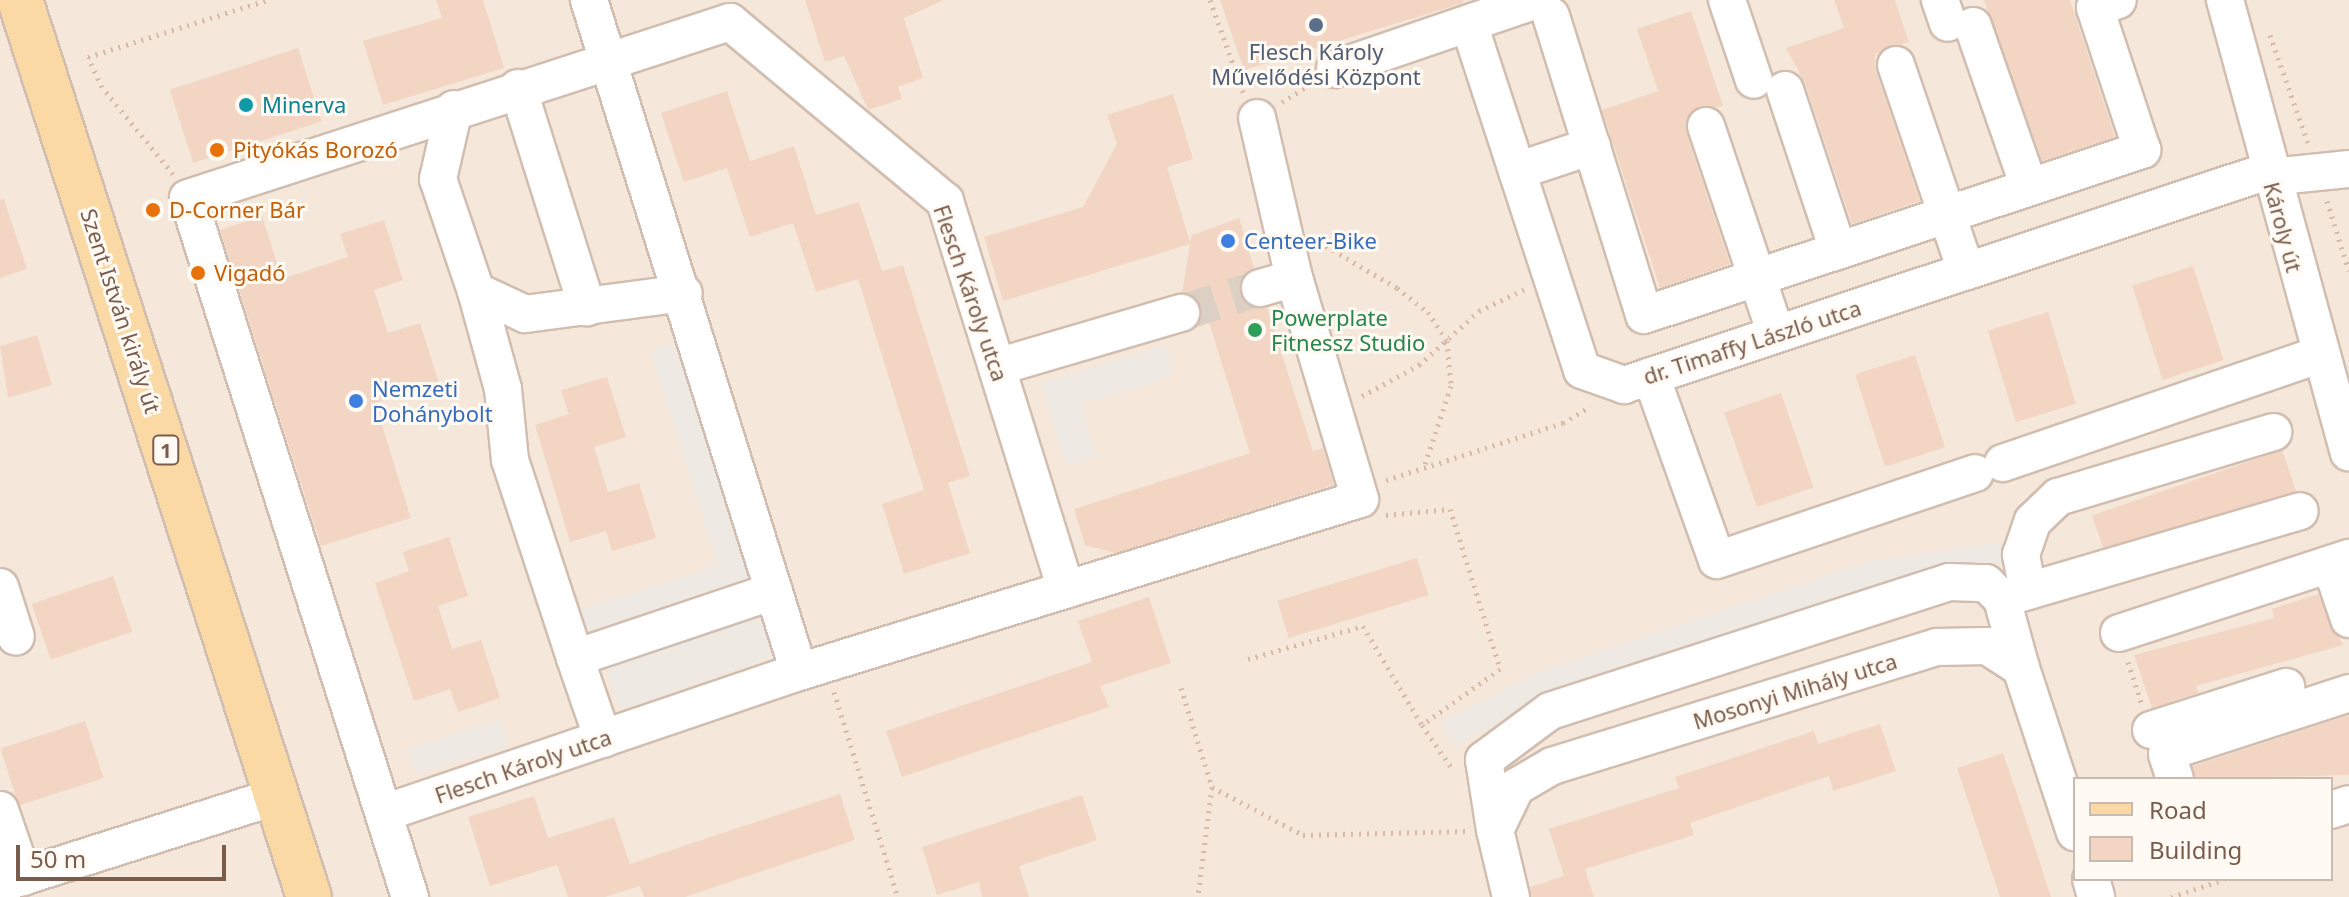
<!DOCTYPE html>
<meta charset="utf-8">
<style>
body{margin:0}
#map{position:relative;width:2349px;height:897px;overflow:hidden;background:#fdf6ec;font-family:"Noto Sans",sans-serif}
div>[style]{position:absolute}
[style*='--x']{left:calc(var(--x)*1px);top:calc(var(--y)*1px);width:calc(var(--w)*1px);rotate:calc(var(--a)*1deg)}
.residential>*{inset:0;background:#f5e8da}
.industrial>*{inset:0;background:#efe9e4;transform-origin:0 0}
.building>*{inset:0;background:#f3d5c3;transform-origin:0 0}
.minor-tunnel>*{height:36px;margin-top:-18px;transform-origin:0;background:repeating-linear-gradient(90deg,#dcd0c4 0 36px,transparent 0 54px)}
.path>*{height:5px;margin-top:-2.5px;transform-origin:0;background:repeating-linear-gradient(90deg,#d9b8a5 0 2px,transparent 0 8px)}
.roads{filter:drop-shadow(2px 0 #d1beb0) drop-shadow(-2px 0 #d1beb0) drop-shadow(0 2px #d1beb0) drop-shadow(0 -2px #d1beb0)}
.minor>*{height:36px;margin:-18px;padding:0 18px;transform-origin:18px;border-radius:18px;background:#fff}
.major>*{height:44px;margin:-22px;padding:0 22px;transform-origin:22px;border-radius:22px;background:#fbd9a5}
.dots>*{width:22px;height:22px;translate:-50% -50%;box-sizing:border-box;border:4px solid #fffaf3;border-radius:50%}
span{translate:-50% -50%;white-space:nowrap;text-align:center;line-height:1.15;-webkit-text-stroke:6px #fffaf3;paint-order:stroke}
.shield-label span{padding:2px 6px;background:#fffaf3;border:2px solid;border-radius:6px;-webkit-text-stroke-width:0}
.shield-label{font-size:20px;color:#7a5c4d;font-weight:700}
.service-label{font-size:22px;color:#4e5e75}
.culture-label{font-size:22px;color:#0d838f}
.left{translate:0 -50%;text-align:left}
.food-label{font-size:22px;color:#c56008}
.street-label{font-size:22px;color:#7a5c4d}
.shop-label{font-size:22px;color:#366cbe}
.leisure-label{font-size:22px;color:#27864d}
.legend{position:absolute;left:2073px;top:777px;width:260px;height:104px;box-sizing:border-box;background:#fffaf3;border:2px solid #cabbb1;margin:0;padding:10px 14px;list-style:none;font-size:24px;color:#7a5c4d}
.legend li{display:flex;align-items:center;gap:16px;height:40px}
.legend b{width:40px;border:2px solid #cabbb1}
.scale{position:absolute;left:16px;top:845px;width:210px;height:36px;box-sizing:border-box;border:4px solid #7a5c4d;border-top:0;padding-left:10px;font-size:24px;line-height:28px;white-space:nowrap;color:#7a5c4d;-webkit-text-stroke:6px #fffaf3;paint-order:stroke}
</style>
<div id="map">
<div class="residential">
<i style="clip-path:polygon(evenodd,0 0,2349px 0,2349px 897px,0 897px,0 0,2075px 779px,2331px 779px,2331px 879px,2075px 879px,2075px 779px)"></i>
</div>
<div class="industrial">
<i style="clip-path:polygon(674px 342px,752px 589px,581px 643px,571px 612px,718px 566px,650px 350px)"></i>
<i style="clip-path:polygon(1164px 346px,1173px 376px,1081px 404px,1096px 458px,1066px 466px,1041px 383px)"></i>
<i style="clip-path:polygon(2006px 542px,2007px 567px,1887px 583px,1543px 699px,1454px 746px,1440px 723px,1534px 674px,1874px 560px)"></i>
<i style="left:758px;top:614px;width:46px;height:162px;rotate:71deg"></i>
<i style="left:500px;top:720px;width:27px;height:97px;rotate:73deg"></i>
</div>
<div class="building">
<i style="clip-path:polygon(436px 0,483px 0,504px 68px,383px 105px,363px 41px,442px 18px)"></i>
<i style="clip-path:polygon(805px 0,944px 0,904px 18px,923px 78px,898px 87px,902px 99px,868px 110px,844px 56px,825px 62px)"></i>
<i style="clip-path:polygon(1220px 0,1463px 0,1463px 3px,1244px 70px)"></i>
<i style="clip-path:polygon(1834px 0,1895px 0,1909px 42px,1875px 54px,1876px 71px,1920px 201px,1852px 224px,1805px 83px,1786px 48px,1844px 28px)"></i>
<i style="clip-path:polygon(1984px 0,2070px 0,2115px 137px,2042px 161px)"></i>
<i style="clip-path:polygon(1691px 11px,1723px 106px,1691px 112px,1686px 132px,1730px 264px,1660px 288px,1602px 110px,1658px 91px,1637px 29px)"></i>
<i style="left:298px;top:48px;width:77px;height:135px;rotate:72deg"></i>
<i style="clip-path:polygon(727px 91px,750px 161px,794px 146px,816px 215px,859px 202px,882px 271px,903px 265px,970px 476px,948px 483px,970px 553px,904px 574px,882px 504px,924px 490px,858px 279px,816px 292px,793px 223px,750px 237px,727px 168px,684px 182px,661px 113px)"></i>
<i style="clip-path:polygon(1173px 94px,1193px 159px,1167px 167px,1190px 242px,1192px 235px,1239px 218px,1254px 268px,1240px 282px,1240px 295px,1254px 308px,1267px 308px,1313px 451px,1323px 448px,1334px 485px,1115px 553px,1085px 545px,1074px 509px,1250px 453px,1202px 301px,1182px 293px,1190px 244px,1003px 301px,984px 237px,1083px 207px,1117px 144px,1107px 115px)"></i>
<i style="clip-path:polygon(4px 199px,27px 269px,0 278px,0 200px)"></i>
<i style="clip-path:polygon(262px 216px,282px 279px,348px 257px,340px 234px,384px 220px,403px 280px,374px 290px,388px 333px,420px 323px,439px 383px,375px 403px,411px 518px,321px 546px,220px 230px)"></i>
<i style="left:2193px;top:266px;width:99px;height:64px;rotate:72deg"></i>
<i style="left:2048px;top:312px;width:96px;height:63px;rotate:73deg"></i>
<i style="clip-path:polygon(37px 335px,52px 385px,8px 398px,0 346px)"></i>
<i style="left:1915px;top:355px;width:97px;height:63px;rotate:72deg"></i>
<i style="clip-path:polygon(607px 377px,626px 437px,594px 447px,608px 492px,639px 483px,656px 538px,612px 551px,606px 531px,570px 542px,535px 425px,569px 414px,561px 390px)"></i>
<i style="left:1781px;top:393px;width:100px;height:60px;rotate:71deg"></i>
<i style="left:2282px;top:450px;width:43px;height:201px;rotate:71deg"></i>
<i style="clip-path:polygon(449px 537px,468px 596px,438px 606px,452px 649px,481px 640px,500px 698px,458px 712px,450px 689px,414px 701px,375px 583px,409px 571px,403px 552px)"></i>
<i style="left:1417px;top:558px;width:39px;height:146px;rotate:73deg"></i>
<i style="left:113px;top:576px;width:59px;height:86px;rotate:71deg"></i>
<i style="clip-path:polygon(2318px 594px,2343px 645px,2196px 686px,2198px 693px,2152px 708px,2134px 655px,2274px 618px,2272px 609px)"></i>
<i style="clip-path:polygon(1149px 597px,1171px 663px,1100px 686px,1109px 707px,902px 777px,886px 731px,1092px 662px,1078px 621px)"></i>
<i style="clip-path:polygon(2349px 715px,2349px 775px,2195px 779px,2193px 766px)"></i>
<i style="left:85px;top:721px;width:60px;height:89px;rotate:72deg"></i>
<i style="clip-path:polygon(1880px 724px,1896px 771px,1833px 791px,1829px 776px,1690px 823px,1694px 835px,1585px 869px,1594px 897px,1531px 897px,1530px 887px,1564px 876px,1549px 829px,1679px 788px,1675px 777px,1814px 731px,1818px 744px)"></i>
<i style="clip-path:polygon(2003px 753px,2030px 832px,2051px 897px,2000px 897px,1957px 768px)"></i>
<i style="clip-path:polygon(840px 794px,855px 840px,685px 897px,644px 897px,640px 886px,605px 897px,568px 897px,557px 865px,490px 886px,468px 817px,534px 796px,548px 838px,614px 817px,630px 864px)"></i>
<i style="clip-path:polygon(1082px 795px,1097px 840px,1019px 866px,1029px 897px,982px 897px,979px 882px,937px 895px,922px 847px)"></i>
</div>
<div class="minor-tunnel">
<i style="--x:1181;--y:313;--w:83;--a:-17.6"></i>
</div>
<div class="path">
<i style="--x:1210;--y:0;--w:98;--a:70.3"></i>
<i style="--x:2270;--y:35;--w:114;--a:70.6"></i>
<i style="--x:1282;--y:102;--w:34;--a:-32"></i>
<i style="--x:173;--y:174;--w:112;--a:-129.2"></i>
<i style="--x:102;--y:87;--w:33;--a:-115"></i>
<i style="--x:88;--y:57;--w:189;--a:-17.6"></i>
<i style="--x:2327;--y:201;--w:73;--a:72.6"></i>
<i style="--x:1319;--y:242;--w:91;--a:30.5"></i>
<i style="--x:1397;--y:288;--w:39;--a:38"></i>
<i style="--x:1428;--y:312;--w:35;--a:57"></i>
<i style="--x:1447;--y:341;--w:45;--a:84.9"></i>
<i style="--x:1451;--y:386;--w:85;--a:108.4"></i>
<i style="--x:1362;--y:396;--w:65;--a:-28.5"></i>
<i style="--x:1419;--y:365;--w:81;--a:-42"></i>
<i style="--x:1479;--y:311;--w:51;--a:-25.6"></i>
<i style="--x:1386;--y:480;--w:186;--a:-17.9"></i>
<i style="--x:1563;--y:423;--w:32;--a:-32"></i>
<i style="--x:1386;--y:515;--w:64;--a:-5.4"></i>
<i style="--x:1450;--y:509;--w:168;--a:72.6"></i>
<i style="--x:1500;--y:669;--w:96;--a:144.3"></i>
<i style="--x:1422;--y:725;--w:55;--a:55.4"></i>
<i style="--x:1248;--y:659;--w:120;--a:-16"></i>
<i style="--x:1363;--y:626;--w:115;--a:59.2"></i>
<i style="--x:2128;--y:662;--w:42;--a:72"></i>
<i style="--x:1181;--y:688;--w:104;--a:72.6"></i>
<i style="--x:1212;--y:787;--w:111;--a:97.3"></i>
<i style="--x:834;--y:692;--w:215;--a:72.7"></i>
<i style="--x:1212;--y:787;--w:103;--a:27.8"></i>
<i style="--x:1303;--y:835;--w:163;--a:-1.4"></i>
<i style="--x:2171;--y:897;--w:57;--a:-18.4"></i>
</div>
<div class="roads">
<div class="minor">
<i style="--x:589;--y:0;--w:704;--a:72.65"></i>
<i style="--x:1727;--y:0;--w:84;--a:71.4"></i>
<i style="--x:1940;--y:0;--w:24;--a:71"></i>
<i style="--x:2225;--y:0;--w:469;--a:74.7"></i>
<i style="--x:1551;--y:16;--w:313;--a:72.7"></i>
<i style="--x:1644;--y:315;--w:525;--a:-18.33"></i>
<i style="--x:2142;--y:150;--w:150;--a:-108.3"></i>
<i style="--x:2095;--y:8;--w:24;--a:-19"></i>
<i style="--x:1469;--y:24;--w:364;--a:71.9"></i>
<i style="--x:1582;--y:370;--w:45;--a:19.7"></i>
<i style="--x:1624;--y:385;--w:679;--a:-18.38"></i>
<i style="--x:1973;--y:26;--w:170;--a:70.8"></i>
<i style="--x:1896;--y:65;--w:218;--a:71.2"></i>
<i style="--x:1335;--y:69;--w:213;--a:-18.9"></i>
<i style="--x:518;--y:88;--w:230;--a:72.5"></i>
<i style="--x:1785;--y:90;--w:169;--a:71.7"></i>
<i style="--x:454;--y:109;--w:72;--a:102.9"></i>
<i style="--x:438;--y:179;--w:118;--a:71.3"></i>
<i style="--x:476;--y:291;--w:54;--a:25.1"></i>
<i style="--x:525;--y:314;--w:160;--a:-7.5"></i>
<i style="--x:1706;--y:126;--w:219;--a:71.4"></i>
<i style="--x:1517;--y:171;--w:79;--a:-18.4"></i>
<i style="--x:2270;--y:177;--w:79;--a:-5.8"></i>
<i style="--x:1260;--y:288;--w:35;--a:-16"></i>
<i style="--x:476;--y:291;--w:102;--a:74.6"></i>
<i style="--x:503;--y:389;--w:71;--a:84.4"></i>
<i style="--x:510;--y:460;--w:208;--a:71.8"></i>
<i style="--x:997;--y:367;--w:192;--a:-16.4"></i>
<i style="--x:1651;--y:376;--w:195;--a:70.3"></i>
<i style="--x:1717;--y:560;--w:272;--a:-18.6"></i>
<i style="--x:2003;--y:463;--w:334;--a:-18.9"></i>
<i style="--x:2331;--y:566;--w:56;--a:71.2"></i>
<i style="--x:0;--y:587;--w:52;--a:72.3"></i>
<i style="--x:2028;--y:591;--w:37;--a:-101"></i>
<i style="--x:2021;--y:555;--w:36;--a:-71"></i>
<i style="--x:2033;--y:521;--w:35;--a:-44"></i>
<i style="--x:2058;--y:497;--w:225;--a:-16.8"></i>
<i style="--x:2008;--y:597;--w:304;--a:-16.4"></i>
<i style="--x:2119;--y:633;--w:242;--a:-18.1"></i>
<i style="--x:2151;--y:730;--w:142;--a:-17.7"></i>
<i style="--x:603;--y:739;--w:86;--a:-109.1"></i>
<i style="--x:575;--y:658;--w:210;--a:-18.6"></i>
<i style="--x:2175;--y:779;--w:26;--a:-108"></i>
<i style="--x:2167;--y:754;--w:11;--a:-27"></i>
<i style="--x:2177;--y:749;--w:181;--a:-18"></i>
<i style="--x:0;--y:810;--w:71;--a:71.1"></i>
<i style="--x:2331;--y:810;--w:19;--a:-18"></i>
<i style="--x:384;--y:813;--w:438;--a:-18.8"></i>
<i style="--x:799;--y:672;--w:587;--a:-17.14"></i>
<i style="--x:1360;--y:499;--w:231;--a:-106.6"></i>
<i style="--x:1294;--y:278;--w:164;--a:-103"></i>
<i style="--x:1495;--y:830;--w:71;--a:-98.9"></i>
<i style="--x:1484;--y:760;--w:82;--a:-36.6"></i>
<i style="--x:1550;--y:711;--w:419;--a:-17.9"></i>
<i style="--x:1949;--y:582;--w:37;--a:2"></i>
<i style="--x:1986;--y:583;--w:23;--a:45"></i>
<i style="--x:2002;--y:599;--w:72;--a:74.6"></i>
<i style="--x:2091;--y:879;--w:19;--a:74"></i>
<i style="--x:0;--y:884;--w:292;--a:-17.6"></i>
<i style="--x:410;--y:897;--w:733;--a:-107.62"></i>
<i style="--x:188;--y:198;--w:570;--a:-17.99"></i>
<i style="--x:730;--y:22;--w:280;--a:39.8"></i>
<i style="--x:945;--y:201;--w:407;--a:72.7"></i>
<i style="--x:1511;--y:897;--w:69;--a:-103.4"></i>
<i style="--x:1495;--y:830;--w:48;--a:-64"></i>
<i style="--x:1516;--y:787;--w:42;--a:-30.3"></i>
<i style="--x:1552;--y:766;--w:403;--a:-17.2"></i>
<i style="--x:1937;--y:647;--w:50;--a:-1.1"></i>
<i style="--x:1987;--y:646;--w:40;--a:32.9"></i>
<i style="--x:2021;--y:668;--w:173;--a:71.8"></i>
</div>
<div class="major">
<i style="--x:20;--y:0;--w:942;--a:72.14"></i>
</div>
</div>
<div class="dots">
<i style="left:1316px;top:25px;background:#5c6f8a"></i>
<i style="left:246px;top:105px;background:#0f9aa8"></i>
<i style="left:217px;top:150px;background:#e8710a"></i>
<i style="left:153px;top:210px;background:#e8710a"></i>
<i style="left:1228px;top:241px;background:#3f7fe0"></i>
<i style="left:198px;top:273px;background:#e8710a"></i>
<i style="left:1255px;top:330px;background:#2e9e5b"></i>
<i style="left:356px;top:401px;background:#3f7fe0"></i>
</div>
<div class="shield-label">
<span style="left:166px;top:450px">1</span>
</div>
<div class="service-label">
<span style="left:1316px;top:64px">Flesch Károly<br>Művelődési Központ</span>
</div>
<div class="culture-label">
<span class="left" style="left:262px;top:105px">Minerva</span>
</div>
<div class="food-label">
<span class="left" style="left:233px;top:150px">Pityókás Borozó</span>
<span class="left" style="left:169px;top:210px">D-Corner Bár</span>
<span class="left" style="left:214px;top:273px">Vigadó</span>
</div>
<div class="street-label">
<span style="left:2283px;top:227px;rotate:75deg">Károly út</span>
<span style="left:971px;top:293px;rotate:71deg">Flesch Károly utca</span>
<span style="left:121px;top:311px;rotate:72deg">Szent István király út</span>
<span style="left:1752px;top:342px;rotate:-18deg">dr. Timaffy László utca</span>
<span style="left:1795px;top:691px;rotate:-17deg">Mosonyi Mihály utca</span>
<span style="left:523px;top:766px;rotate:-19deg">Flesch Károly utca</span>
</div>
<div class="shop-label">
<span class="left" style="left:1244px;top:241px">Centeer-Bike</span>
<span class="left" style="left:372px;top:401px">Nemzeti<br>Dohánybolt</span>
</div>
<div class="leisure-label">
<span class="left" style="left:1271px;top:330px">Powerplate<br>Fitnessz Studio</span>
</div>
<ul class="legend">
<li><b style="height:10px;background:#fbd9a5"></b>Road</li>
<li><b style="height:22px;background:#f3d5c3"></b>Building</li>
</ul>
<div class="scale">50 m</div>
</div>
